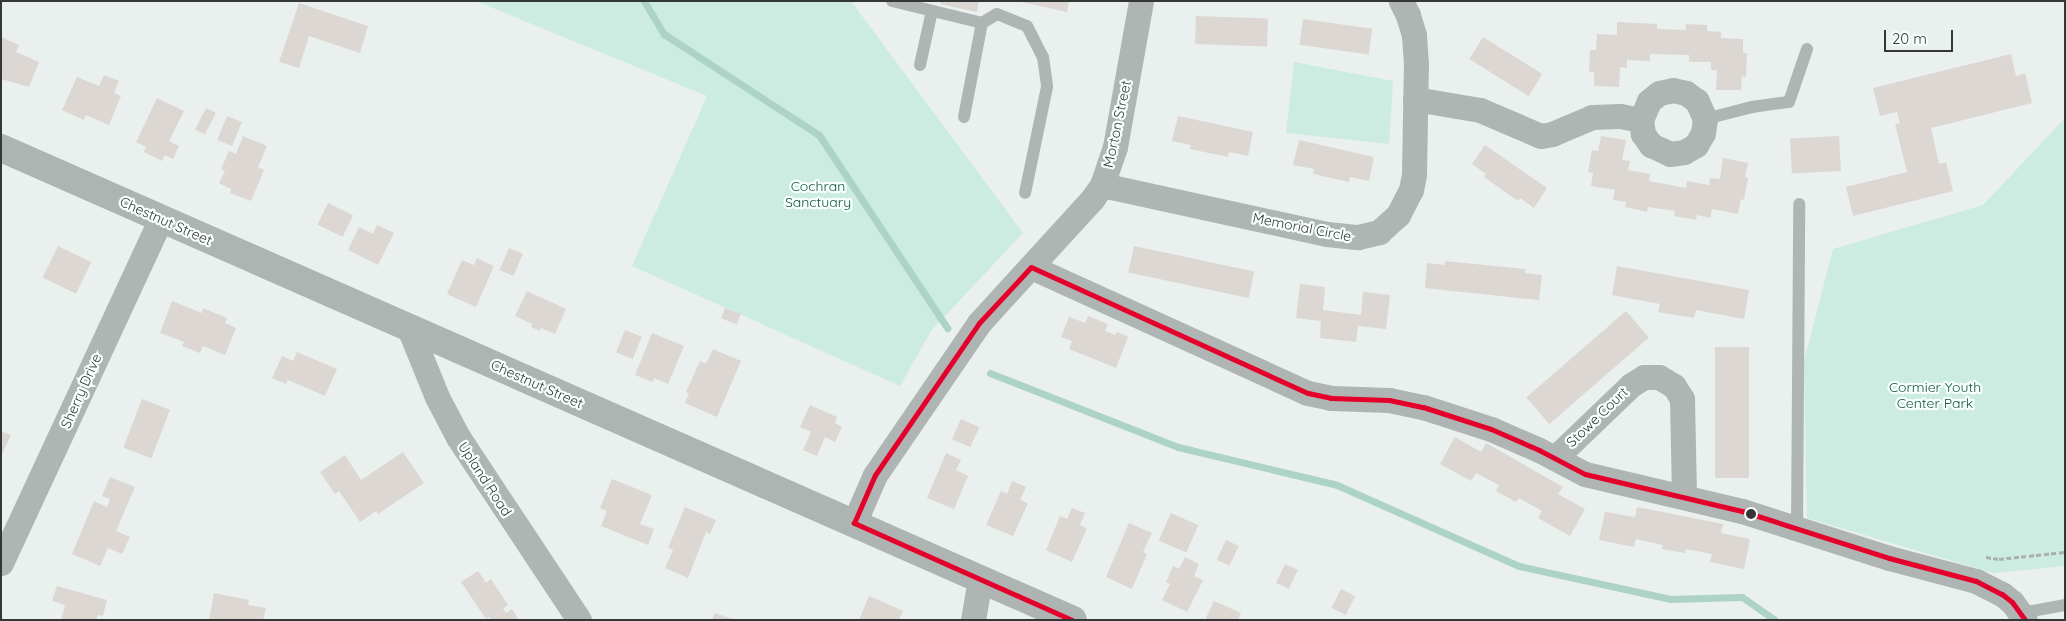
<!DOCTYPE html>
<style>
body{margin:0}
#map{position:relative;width:2066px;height:621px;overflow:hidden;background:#eaf0ee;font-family:Quicksand,sans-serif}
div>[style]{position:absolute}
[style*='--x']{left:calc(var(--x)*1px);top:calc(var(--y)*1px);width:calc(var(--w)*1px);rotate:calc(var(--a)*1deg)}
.green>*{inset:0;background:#ccece1}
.stream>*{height:7px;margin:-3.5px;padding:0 3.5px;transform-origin:3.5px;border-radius:3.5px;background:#acd3c6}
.building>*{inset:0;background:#dcd7d2;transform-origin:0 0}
.path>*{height:3px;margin-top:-1.5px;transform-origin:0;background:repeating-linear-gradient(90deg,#aab0ae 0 5px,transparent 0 7.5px)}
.lane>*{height:12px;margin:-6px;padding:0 6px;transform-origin:6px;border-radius:6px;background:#aeb5b3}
.street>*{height:25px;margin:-12.5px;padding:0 12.5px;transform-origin:12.5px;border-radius:12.5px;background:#aeb5b3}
.secondary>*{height:28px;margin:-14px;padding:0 14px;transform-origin:14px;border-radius:14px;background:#aeb4b2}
.bus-1>*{height:5px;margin:-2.5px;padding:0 2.5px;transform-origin:2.5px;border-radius:2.5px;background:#e4002b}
.dots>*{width:14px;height:14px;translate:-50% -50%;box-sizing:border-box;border:2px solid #f8fffc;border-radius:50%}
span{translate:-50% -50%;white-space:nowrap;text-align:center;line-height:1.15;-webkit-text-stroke:4.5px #f8fffc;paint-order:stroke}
.street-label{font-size:14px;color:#333735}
.park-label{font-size:14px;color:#105545}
.frame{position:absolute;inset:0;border:2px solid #333735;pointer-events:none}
.scale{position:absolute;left:1884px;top:30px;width:69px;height:22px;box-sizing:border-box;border:2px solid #333735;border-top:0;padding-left:6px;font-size:15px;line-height:18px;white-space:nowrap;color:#333735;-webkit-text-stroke:4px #f8fffc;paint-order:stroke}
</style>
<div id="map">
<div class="green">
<i style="clip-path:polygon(476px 1px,851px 1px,1023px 233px,931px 331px,900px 386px,632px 266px,707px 96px)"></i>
<i style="clip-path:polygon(1294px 62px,1393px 81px,1389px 144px,1286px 133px)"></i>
<i style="clip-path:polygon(2065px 118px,2065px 566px,1993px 573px,1807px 518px,1804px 361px,1833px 249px,1983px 205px)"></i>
</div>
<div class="stream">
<i style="--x:644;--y:1;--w:39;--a:59"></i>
<i style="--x:664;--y:34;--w:185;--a:33.1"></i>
<i style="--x:819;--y:135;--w:232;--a:56.4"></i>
<i style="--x:990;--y:373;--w:202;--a:21.5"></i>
<i style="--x:1178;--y:447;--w:163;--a:13.4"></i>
<i style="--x:1337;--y:485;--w:199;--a:24"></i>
<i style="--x:1519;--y:566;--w:155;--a:12.3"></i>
<i style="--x:1670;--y:599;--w:72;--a:-1.6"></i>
<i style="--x:1742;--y:597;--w:40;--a:34.9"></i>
</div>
<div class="building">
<i style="clip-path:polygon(941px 1px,979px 1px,977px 12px,940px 4px)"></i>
<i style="clip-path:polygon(1017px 1px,1069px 1px,1067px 12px)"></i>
<i style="clip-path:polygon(299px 3px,368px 26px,360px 53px,309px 36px,299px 68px,279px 62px)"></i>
<i style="left:1196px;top:16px;width:72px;height:28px;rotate:2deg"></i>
<i style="left:1303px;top:19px;width:70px;height:26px;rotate:8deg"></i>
<i style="clip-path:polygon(1617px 22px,1657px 24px,1657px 29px,1686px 30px,1686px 24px,1707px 25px,1707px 31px,1721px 32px,1721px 38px,1743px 39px,1743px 53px,1747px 53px,1746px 77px,1742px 76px,1741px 90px,1716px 90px,1717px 70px,1711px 70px,1711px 62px,1689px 62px,1689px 55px,1650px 54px,1650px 61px,1627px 60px,1627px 68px,1620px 67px,1619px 87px,1594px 86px,1594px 72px,1589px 72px,1590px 50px,1596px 50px,1597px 34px,1617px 35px)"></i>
<i style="clip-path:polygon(1px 37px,19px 45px,16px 52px,39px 62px,29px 87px,1px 79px)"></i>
<i style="left:1483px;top:37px;width:70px;height:26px;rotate:32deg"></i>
<i style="clip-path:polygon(2011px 54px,2016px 76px,2025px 73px,2032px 103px,1931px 128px,1939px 164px,1946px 162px,1953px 191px,1853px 216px,1846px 187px,1907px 172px,1895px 124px,1900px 123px,1897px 112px,1880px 116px,1873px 88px)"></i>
<i style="clip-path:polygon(104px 75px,119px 81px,114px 93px,121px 96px,109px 125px,86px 115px,84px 120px,62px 110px,77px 77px,99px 86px)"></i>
<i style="clip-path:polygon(157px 98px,184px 111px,169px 141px,179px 146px,173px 159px,165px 155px,162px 161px,144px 152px,146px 147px,136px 142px)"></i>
<i style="left:206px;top:108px;width:11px;height:24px;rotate:27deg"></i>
<i style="left:227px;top:116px;width:16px;height:26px;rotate:22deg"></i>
<i style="clip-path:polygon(1178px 116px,1253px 132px,1248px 156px,1229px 152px,1228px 157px,1190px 149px,1191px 145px,1172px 141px)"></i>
<i style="clip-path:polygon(243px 136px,267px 146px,258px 167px,264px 170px,251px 201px,230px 193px,231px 189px,219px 183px,225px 171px,221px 169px,229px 151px,236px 154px)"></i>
<i style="clip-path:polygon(1601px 136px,1626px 140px,1622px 160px,1630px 161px,1628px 170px,1650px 174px,1649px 181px,1686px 188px,1687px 181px,1709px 185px,1710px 178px,1720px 179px,1723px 158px,1748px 163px,1745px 177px,1748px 178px,1744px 200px,1741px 199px,1738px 214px,1712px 209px,1710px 218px,1697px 215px,1696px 220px,1674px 216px,1675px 211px,1648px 207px,1647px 212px,1625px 207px,1626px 202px,1613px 200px,1615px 190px,1591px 186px,1593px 173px,1588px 172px,1592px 150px,1598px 151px)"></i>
<i style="left:1839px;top:136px;width:35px;height:49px;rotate:87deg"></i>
<i style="clip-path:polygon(1299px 140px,1374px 157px,1369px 181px,1350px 177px,1349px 182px,1313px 174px,1314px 169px,1293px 165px)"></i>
<i style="clip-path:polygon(1485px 145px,1547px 188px,1534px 208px,1520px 198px,1518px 201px,1484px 177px,1486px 174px,1472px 164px)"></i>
<i style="left:328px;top:203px;width:28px;height:24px;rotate:26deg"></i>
<i style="clip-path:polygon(377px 225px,394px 233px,378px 265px,348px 250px,359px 227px,373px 234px)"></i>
<i style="left:58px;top:246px;width:37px;height:35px;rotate:26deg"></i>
<i style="left:1134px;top:246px;width:123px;height:27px;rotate:12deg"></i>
<i style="left:509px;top:248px;width:15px;height:24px;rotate:23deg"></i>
<i style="clip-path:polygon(477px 258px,494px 266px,476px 307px,447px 294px,462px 260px,474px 265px)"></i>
<i style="clip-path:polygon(1445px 261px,1525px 269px,1525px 273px,1542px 275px,1539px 300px,1425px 288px,1427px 263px,1445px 265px)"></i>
<i style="clip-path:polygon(1617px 266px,1749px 290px,1744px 319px,1696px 310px,1694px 318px,1658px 312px,1660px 304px,1612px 295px)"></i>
<i style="clip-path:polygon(1300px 284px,1325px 287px,1323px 310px,1361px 315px,1363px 292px,1390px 295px,1386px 329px,1358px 326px,1356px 342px,1320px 338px,1321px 321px,1296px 318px)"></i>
<i style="clip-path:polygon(527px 291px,566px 309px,555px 334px,541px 328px,540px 331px,531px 327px,532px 324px,515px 316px)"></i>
<i style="clip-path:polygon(172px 301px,202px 313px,203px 308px,227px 318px,225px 323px,236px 328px,225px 355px,203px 346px,200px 353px,182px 346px,184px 342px,160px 333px)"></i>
<i style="left:725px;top:308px;width:17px;height:11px;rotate:21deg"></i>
<i style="left:1626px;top:311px;width:35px;height:132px;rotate:49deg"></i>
<i style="clip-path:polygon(1088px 316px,1108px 324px,1105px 331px,1115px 335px,1117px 332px,1128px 337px,1116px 368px,1069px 349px,1072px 341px,1061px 337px,1069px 317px,1085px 323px)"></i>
<i style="left:625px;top:330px;width:18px;height:24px;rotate:22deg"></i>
<i style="clip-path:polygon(652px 333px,684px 346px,668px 384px,654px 378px,653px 382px,635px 375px)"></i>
<i style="left:1715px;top:347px;width:34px;height:131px"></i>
<i style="clip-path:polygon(713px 349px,741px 361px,717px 417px,685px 403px,689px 394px,686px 392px,700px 361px,706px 364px)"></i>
<i style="clip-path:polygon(297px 352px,337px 369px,325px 396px,288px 380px,286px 384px,272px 378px,282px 356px,293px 361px)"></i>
<i style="left:142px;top:399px;width:30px;height:52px;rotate:21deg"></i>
<i style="clip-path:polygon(810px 405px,837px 417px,835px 423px,842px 427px,835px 442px,825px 437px,817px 456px,803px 450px,811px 432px,800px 427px)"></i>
<i style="left:961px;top:419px;width:20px;height:22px;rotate:24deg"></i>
<i style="clip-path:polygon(1px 431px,11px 435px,1px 456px)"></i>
<i style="clip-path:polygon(1455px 437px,1481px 452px,1486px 443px,1563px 487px,1558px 494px,1585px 509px,1570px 536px,1538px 518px,1542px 511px,1519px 498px,1516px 502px,1496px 491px,1499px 485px,1476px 473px,1471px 481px,1440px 464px)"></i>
<i style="clip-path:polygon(403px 452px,424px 483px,378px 514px,376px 511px,360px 522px,339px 491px,335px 494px,320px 472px,345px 455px,361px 480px)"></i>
<i style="clip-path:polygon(946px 453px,961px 460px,956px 470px,968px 476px,954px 509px,927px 498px)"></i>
<i style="clip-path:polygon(110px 477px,135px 487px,116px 531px,130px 537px,122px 554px,108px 548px,100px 566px,72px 554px,94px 501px,107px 507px,110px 499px,102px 496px)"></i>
<i style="clip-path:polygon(612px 479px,652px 495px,640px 524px,654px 529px,648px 545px,601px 526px,607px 511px,600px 508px)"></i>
<i style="clip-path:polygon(1012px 481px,1026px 487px,1020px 500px,1028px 503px,1013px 536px,986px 525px,1001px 491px,1007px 494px)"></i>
<i style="clip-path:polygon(685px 507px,716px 520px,710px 534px,706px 532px,688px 578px,665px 568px,673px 550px,668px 548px)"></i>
<i style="clip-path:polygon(1637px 507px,1723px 524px,1721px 533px,1750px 539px,1744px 569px,1710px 562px,1712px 554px,1686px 549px,1685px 553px,1662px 549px,1663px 545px,1636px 539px,1634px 547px,1599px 540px,1605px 512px,1635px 517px)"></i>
<i style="clip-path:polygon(1072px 508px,1085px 513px,1080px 525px,1087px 528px,1072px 562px,1046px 550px,1060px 516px,1067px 519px)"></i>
<i style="left:1171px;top:513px;width:30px;height:30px;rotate:24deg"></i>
<i style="clip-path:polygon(1129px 523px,1152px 533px,1143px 552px,1147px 554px,1132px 589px,1106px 577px)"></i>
<i style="left:1226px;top:540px;width:14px;height:22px;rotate:25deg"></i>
<i style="clip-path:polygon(1185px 557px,1199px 564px,1194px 576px,1203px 580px,1187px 612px,1162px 600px,1170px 584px,1166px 582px,1173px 566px,1179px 569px)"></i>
<i style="left:1285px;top:564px;width:14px;height:21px;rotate:25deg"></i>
<i style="clip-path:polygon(478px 571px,486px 583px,491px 579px,508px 605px,503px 609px,506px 613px,512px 609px,519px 620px,491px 620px,489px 617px,486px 619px,461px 582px)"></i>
<i style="clip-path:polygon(57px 586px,107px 600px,103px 616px,98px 615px,96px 620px,61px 620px,65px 605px,52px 601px)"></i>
<i style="left:1341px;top:589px;width:16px;height:21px;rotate:27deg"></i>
<i style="clip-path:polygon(214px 593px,249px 600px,248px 605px,266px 608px,263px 620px,209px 620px)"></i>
<i style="clip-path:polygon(869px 596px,903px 611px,899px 620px,859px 620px)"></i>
<i style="clip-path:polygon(1214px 601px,1241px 613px,1238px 620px,1205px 620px)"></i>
<i style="clip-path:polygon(715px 613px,732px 619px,732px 620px,712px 620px)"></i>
</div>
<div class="path">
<i style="--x:1986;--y:557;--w:13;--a:9"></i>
<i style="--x:1999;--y:559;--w:66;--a:-6.1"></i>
</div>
<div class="lane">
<i style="--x:892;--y:1;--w:93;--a:13.7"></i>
<i style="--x:920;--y:65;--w:55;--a:-77.5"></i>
<i style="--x:964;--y:117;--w:96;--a:-79.2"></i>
<i style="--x:982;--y:23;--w:17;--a:-31"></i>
<i style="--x:997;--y:14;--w:32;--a:22"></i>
<i style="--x:1027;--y:26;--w:35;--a:63"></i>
<i style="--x:1043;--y:57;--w:30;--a:82"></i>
<i style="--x:1047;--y:87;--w:108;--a:101.7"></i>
<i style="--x:1705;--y:119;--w:49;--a:-14.3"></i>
<i style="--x:1752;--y:107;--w:37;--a:-8"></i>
<i style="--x:1789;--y:102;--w:56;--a:-71.2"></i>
<i style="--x:1797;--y:529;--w:325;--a:-89.6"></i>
<i style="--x:2021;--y:613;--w:45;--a:-10.3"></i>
</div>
<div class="street">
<i style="--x:1415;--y:99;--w:66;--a:9.6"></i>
<i style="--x:1480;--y:110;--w:66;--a:23.1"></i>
<i style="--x:1541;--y:136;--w:11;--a:-10"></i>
<i style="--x:1552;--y:134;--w:43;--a:-23"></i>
<i style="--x:1592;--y:117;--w:28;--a:-2"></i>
<i style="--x:1620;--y:116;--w:21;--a:11"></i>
<i style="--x:1641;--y:120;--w:14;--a:82"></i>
<i style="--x:1643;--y:134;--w:14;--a:54"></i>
<i style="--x:1651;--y:145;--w:21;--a:25"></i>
<i style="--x:1670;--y:154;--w:14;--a:-8"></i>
<i style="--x:1684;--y:152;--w:14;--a:-30"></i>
<i style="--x:1696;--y:145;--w:14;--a:-60"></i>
<i style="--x:1703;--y:133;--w:14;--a:-82"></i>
<i style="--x:1705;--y:119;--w:20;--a:-114"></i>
<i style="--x:1697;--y:101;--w:14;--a:-144"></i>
<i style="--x:1686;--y:93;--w:13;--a:-167"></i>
<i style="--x:1673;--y:90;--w:14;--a:168"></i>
<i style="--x:1659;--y:93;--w:13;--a:141"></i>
<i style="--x:1649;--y:101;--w:21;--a:113"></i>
<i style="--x:1102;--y:185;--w:230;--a:12.3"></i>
<i style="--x:1327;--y:234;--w:31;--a:6"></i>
<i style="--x:1358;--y:237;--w:22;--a:-13"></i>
<i style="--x:1379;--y:232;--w:25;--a:-42"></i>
<i style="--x:1398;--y:215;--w:28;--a:-63"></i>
<i style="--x:1411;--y:190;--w:16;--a:-79"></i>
<i style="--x:1414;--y:174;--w:110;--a:-89"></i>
<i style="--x:1416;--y:64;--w:29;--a:-94"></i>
<i style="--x:1414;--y:35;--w:21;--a:-107"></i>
<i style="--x:1408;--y:15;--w:16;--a:-117"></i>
<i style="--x:1031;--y:267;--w:304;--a:24.5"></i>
<i style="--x:1308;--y:393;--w:24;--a:12"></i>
<i style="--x:1331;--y:398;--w:58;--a:2"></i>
<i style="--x:1389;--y:400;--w:35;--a:12"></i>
<i style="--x:1423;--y:407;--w:71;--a:17.9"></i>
<i style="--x:1491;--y:429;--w:52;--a:23.6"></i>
<i style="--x:1539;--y:450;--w:52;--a:27.6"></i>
<i style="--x:1585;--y:474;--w:161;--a:13.3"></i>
<i style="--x:1742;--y:511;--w:154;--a:17.7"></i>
<i style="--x:1889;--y:558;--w:90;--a:14.8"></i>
<i style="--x:1976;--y:581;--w:29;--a:27"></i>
<i style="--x:2002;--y:594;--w:13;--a:39"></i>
<i style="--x:2012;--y:602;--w:22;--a:54"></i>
<i style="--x:409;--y:328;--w:74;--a:67.9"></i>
<i style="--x:437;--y:397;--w:45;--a:62.3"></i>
<i style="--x:458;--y:437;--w:219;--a:56.5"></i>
<i style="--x:1555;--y:458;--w:105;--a:-43.8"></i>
<i style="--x:1631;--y:385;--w:15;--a:-32"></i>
<i style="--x:1644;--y:377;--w:15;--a:0"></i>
<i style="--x:1659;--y:377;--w:17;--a:31"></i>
<i style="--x:1674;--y:386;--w:15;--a:58"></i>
<i style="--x:1682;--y:399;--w:97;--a:88.8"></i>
<i style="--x:854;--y:523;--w:52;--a:-66.4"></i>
<i style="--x:875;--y:475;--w:184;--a:-55.6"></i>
<i style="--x:979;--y:323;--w:169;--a:-47.6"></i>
<i style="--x:1093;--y:198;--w:16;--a:-55"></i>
<i style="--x:1102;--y:185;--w:40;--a:-71.1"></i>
<i style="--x:1115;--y:147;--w:148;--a:-79.9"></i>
<i style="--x:1;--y:563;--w:379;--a:-65.1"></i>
<i style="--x:973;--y:620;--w:42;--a:-80.3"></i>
</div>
<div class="secondary">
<i style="--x:1;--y:148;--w:1171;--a:23.76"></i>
</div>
<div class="bus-1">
<i style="--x:1072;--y:620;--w:239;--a:-156"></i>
<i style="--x:854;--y:523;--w:52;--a:-66.4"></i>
<i style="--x:875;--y:475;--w:184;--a:-55.6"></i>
<i style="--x:979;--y:323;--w:76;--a:-47.1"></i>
<i style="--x:1031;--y:267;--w:304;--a:24.5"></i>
<i style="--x:1308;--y:393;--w:24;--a:12"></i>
<i style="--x:1331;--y:398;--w:58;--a:2"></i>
<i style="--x:1389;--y:400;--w:35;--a:12"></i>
<i style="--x:1423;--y:407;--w:71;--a:17.9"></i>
<i style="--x:1491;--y:429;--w:52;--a:23.6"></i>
<i style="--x:1539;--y:450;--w:52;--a:27.6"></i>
<i style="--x:1585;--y:474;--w:161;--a:13.3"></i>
<i style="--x:1742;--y:511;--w:154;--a:17.7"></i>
<i style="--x:1889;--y:558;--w:90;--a:14.8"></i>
<i style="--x:1976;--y:581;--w:29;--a:27"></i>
<i style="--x:2002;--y:594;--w:13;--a:39"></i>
<i style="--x:2012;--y:602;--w:22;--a:54"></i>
</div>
<div class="dots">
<i style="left:1751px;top:514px;background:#333735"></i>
</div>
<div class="street-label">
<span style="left:1117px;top:124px;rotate:-78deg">Morton Street</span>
<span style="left:166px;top:221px;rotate:24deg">Chestnut Street</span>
<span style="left:1302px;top:227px;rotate:11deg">Memorial Circle</span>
<span style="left:537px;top:384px;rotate:24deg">Chestnut Street</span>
<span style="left:81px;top:391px;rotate:-66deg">Sherry Drive</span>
<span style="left:1597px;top:417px;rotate:-44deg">Stowe Court</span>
<span style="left:485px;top:479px;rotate:57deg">Upland Road</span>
</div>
<div class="park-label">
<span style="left:818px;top:194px">Cochran<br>Sanctuary</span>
<span style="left:1935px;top:395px">Cormier Youth<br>Center Park</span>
</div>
<div class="frame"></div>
<div class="scale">20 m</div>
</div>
